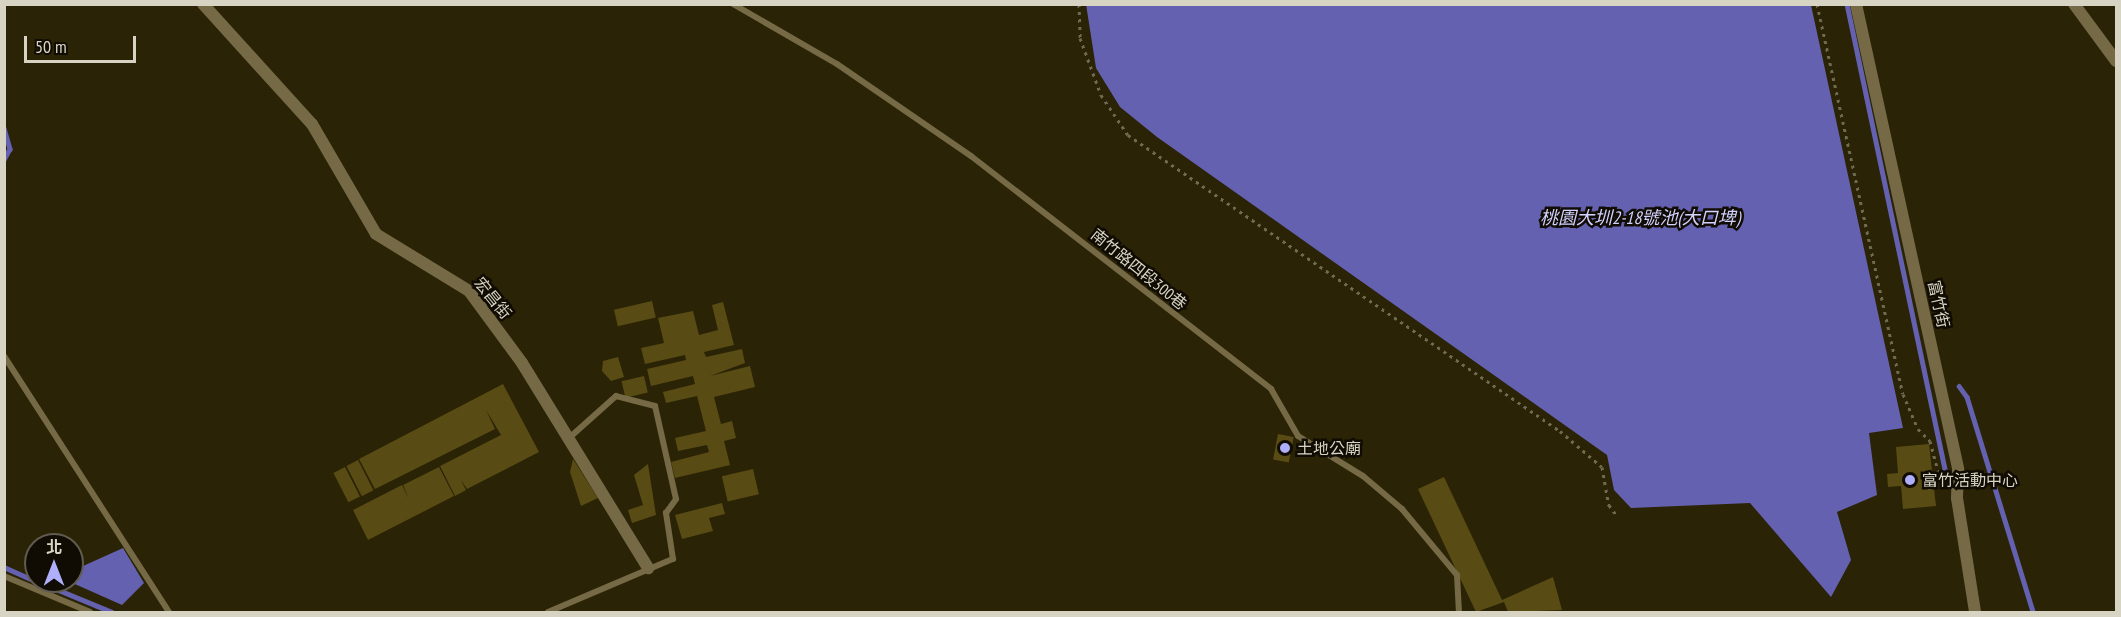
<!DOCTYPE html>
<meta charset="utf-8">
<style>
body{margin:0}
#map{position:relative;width:2121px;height:617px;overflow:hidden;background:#2a2305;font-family:"PT Sans Narrow","Noto Sans TC",sans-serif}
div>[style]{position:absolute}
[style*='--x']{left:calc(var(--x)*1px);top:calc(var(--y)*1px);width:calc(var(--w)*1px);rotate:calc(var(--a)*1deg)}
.water>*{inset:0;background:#6561b1}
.stream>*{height:4.5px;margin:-2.25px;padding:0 2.25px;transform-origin:2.25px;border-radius:2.25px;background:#6561b1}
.building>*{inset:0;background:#594b14;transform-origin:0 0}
.path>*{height:3px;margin-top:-1.5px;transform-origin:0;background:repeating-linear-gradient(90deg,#706a51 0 3px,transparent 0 7.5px)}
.lane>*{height:6px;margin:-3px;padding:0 3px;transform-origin:3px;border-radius:3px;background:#756a45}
.street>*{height:12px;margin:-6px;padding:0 6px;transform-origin:6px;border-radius:6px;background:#756a45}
.dots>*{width:16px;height:16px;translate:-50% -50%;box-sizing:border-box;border:3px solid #100c03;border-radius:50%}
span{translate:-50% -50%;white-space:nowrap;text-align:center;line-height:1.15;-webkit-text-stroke:5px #100c03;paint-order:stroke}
.street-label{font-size:16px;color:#d8d4c3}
.poi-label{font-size:16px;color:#d8d4c3}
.left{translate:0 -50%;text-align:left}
.water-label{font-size:18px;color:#d0d1fe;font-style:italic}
.frame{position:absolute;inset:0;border:6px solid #d8d4c3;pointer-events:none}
.north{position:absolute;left:24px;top:533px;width:60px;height:60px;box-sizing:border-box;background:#100c03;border:2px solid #605c50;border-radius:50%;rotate:0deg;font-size:16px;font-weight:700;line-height:24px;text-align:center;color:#d8d4c3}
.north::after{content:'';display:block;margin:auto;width:21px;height:27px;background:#aeaefa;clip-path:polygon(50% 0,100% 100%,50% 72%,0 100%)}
.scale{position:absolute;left:24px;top:36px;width:112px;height:27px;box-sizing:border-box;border:3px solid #d8d4c3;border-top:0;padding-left:8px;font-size:18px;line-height:21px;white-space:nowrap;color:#d8d4c3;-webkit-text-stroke:4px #100c03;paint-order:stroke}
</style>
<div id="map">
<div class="water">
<i style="clip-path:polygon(1086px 4px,1811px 5px,1903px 428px,1869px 433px,1877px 495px,1837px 512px,1851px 560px,1831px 597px,1750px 503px,1631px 508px,1614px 490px,1607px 455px,1157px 137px,1120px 107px,1096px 68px)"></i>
<i style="clip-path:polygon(123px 548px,144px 583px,122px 605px,68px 581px,72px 571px)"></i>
</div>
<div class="stream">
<i style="--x:1847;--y:4;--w:478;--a:78.1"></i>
<i style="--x:4;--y:128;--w:22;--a:74"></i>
<i style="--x:10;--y:149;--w:13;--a:119"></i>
<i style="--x:1959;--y:386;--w:14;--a:54"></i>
<i style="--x:1967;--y:397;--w:225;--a:72.9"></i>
<i style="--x:4;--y:567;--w:35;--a:24"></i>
<i style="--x:37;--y:581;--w:81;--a:22.5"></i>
</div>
<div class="building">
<i style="left:652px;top:301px;width:17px;height:39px;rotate:77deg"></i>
<i style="clip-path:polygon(723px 302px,734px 345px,704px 352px,706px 357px,742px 349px,745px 363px,710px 376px,750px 366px,755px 387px,714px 397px,721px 424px,732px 421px,736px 438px,724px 441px,730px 465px,675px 478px,671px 462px,709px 452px,707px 445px,678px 451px,675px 438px,706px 431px,697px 396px,666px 403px,663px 392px,695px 384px,693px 376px,651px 386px,647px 369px,686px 360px,685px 355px,645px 364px,641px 348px,664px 343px,658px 318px,693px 311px,699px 335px,718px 330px,712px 305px)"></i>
<i style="clip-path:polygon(618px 357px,624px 377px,611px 381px,602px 371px,603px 361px)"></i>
<i style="left:644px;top:376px;width:17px;height:23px;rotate:77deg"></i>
<i style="clip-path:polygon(503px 384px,539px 452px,467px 489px,461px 480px,466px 490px,455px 496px,440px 466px,501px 435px,486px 410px,495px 429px,375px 489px,359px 459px)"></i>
<i style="left:1278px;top:434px;width:16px;height:26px;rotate:11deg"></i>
<i style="clip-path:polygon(1929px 444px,1936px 506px,1903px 509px,1901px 486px,1888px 487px,1887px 474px,1898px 473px,1896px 447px)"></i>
<i style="clip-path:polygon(573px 459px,598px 498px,581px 506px,570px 472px)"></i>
<i style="left:358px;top:460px;width:34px;height:13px;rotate:63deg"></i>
<i style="clip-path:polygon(648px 464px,656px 515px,632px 523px,628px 510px,643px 505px,634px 475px)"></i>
<i style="left:345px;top:467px;width:33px;height:13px;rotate:63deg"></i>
<i style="clip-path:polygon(439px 467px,454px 496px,368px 540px,353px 510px,402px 485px,409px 499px,403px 485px)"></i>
<i style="left:753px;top:469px;width:26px;height:32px;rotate:77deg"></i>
<i style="clip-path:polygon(1444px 477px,1502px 600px,1553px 577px,1562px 610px,1508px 612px,1504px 602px,1476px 612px,1418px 489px)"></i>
<i style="clip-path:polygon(722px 503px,725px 514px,709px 518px,713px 531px,682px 539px,675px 515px)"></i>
</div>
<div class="path">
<i style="--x:1079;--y:4;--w:34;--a:88"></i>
<i style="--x:1080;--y:38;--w:61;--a:69.8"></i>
<i style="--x:1101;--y:95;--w:48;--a:56"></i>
<i style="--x:1128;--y:135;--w:524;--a:34.42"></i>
<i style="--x:1560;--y:431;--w:55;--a:40.6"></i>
<i style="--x:1602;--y:467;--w:39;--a:80"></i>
<i style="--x:1609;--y:505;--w:14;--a:54"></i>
<i style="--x:1817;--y:4;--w:399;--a:77.6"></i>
<i style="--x:1903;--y:394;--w:38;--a:67"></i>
<i style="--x:1918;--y:429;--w:17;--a:45"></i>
<i style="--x:1930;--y:441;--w:51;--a:75.1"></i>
</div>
<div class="lane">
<i style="--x:733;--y:4;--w:120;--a:30"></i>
<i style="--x:837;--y:64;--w:163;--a:34.5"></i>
<i style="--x:971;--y:156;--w:380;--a:37.8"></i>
<i style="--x:1271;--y:389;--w:54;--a:60.1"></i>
<i style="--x:1298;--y:436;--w:76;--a:31.6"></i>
<i style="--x:1363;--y:476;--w:51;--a:40.2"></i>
<i style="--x:1402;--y:509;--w:86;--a:50.2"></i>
<i style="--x:1457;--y:575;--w:37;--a:87"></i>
<i style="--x:4;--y:356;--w:305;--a:57.2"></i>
<i style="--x:4;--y:576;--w:93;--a:22.7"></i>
<i style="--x:548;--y:612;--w:136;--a:-23"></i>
<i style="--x:673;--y:559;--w:47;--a:-98.7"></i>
<i style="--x:666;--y:513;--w:17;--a:-54"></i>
<i style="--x:676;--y:499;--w:95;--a:-102.7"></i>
<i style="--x:655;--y:406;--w:40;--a:-165.6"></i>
<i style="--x:616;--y:396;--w:63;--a:138.2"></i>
</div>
<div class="street">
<i style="--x:203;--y:4;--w:162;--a:47.8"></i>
<i style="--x:312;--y:124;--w:127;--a:59.8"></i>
<i style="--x:376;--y:234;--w:109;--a:31.5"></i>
<i style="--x:469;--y:291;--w:89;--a:53.6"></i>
<i style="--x:522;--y:363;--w:241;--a:58.4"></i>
<i style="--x:1856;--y:4;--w:476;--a:77.6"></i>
<i style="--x:1958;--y:469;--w:29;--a:92"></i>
<i style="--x:1957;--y:498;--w:115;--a:81"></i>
<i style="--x:2074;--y:4;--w:71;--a:53.6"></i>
</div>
<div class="dots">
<i style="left:1285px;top:448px;background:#aeaefa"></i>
<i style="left:1910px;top:480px;background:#aeaefa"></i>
</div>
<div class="street-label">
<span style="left:1139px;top:269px;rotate:39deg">南竹路四段300巷</span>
<span style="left:493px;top:298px;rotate:51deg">宏昌街</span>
<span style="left:1939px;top:304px;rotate:78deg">富竹街</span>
</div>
<div class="poi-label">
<span class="left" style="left:1297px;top:448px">土地公廟</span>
<span class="left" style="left:1922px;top:480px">富竹活動中心</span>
</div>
<div class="water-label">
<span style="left:1640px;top:218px">桃園大圳2-18號池(大口埤)</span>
</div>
<div class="frame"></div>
<div class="north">北</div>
<div class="scale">50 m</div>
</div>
